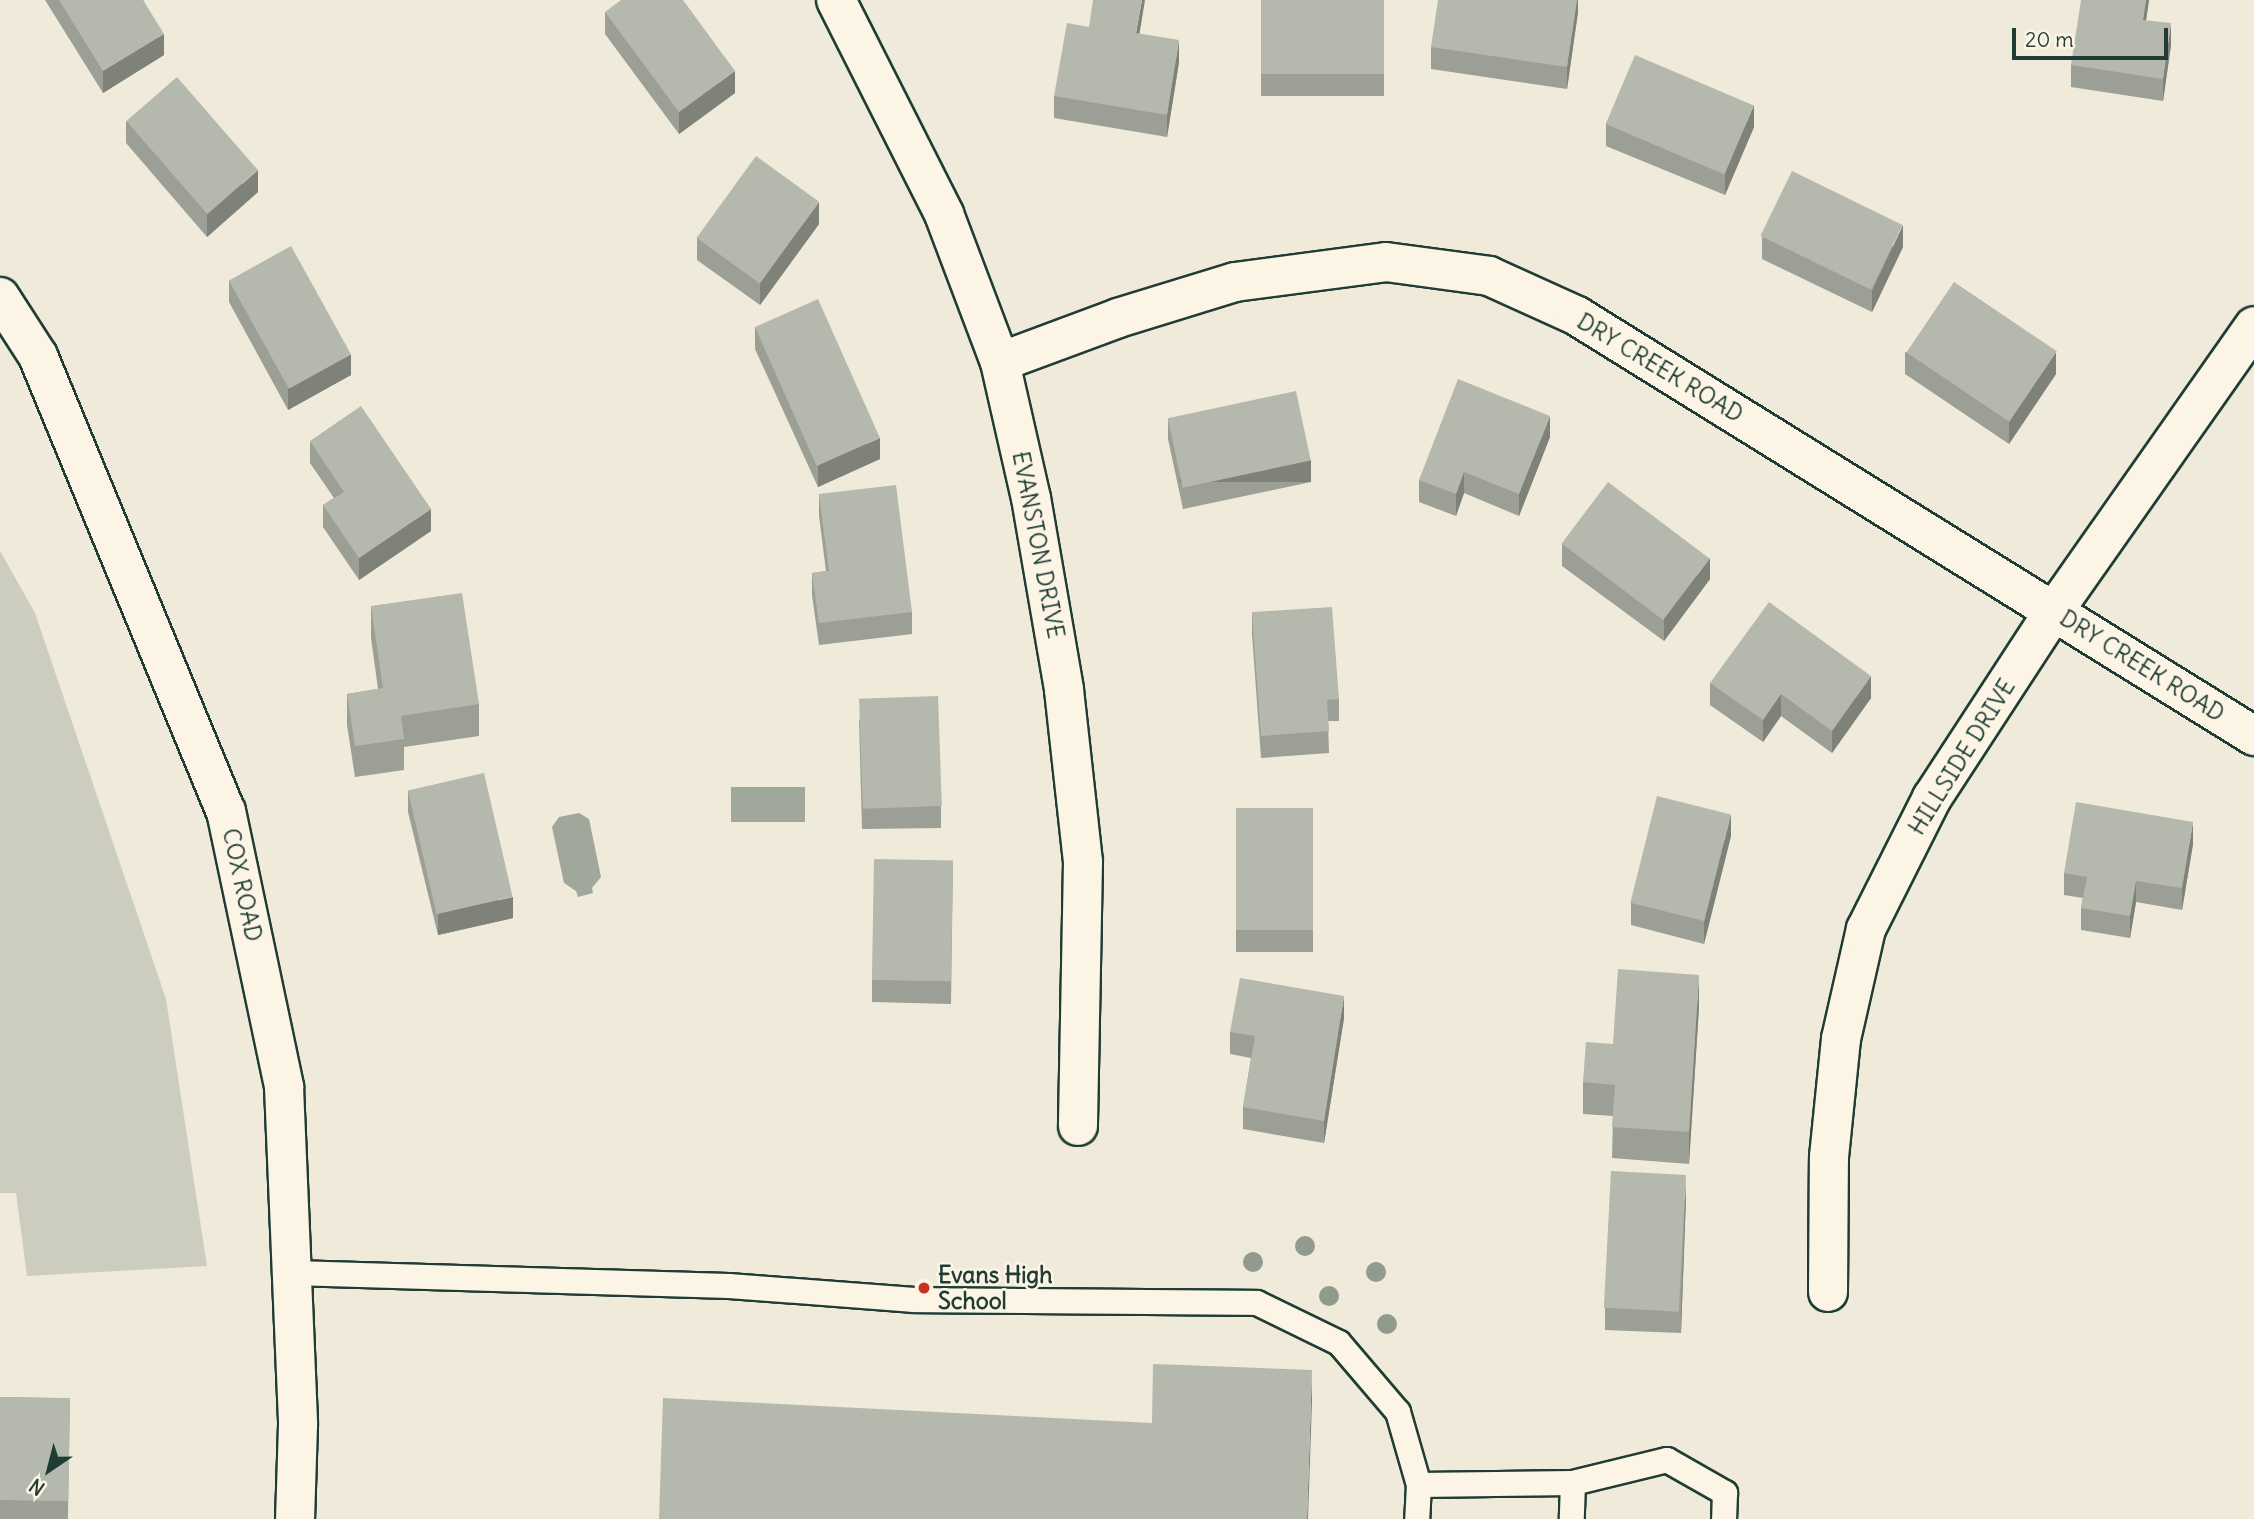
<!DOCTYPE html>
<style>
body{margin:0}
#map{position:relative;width:2254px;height:1519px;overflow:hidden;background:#efeada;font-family:Delius,sans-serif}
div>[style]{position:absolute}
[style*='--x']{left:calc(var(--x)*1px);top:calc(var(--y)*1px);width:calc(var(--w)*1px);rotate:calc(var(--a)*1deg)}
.green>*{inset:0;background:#cccdbf}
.water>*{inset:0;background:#9fa89a;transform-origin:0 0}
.roads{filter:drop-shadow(2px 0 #1f3d34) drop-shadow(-2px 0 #1f3d34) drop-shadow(0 2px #1f3d34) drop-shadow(0 -2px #1f3d34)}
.service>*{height:24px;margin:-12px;padding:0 12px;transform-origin:12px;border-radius:12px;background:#fcf5e5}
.minor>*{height:38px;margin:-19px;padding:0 19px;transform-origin:19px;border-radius:19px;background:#fcf5e5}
.tertiary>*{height:38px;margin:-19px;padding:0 19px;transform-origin:19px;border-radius:19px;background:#fcf5e5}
.trees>*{width:20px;height:20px;margin:-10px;border-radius:50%;background:#909b8e}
.wall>*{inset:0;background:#9c9f95;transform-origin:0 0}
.shaded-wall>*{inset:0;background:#7f8279;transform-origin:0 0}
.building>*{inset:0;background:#b5b9ad;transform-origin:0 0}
.dots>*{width:19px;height:19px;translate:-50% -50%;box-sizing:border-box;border:4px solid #fcf5e5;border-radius:50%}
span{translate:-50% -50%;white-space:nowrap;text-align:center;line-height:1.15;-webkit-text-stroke:5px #fcf5e5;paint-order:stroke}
.street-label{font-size:23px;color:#1f3d34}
.poi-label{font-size:23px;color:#1f3d34;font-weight:700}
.left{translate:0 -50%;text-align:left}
.north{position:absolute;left:14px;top:1435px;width:70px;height:70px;-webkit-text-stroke:5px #fcf5e5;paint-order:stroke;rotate:215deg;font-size:19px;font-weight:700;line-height:28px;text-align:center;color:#1f3d34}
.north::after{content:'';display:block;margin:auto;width:24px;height:32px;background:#1f3d34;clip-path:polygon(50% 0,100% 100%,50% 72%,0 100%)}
.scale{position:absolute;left:2012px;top:28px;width:156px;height:32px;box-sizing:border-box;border:4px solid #1f3d34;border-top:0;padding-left:9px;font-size:21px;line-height:24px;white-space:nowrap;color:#1f3d34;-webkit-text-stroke:5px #fcf5e5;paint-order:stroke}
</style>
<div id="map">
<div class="green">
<i style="clip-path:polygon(0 551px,35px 613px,166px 999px,207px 1266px,27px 1276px,16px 1193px,0 1193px)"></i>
</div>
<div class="water">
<i style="left:731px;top:787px;width:74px;height:35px"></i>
<i style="clip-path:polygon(579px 813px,589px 819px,601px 877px,592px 888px,593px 893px,578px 897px,576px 891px,564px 883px,552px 827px,559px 817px)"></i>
</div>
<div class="roads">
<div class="service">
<i style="--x:293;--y:1273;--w:436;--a:1.7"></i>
<i style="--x:729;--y:1286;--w:186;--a:4.3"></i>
<i style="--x:914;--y:1300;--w:343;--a:0.5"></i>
<i style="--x:1257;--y:1303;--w:91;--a:26"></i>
<i style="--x:1339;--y:1343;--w:91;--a:49.5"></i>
<i style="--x:1398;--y:1412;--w:76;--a:74"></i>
<i style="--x:1419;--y:1485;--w:34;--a:93"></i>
<i style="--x:1573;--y:1483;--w:97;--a:-13.7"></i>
<i style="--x:1667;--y:1460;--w:67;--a:29.6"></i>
<i style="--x:1725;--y:1493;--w:26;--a:92"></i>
<i style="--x:1419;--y:1485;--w:154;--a:-0.7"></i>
<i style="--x:1573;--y:1483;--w:36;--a:92"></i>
</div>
<div class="minor">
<i style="--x:836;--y:0;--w:240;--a:63.2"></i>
<i style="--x:944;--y:214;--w:158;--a:69.3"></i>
<i style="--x:1000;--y:362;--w:139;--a:77.2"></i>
<i style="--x:1031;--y:498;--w:195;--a:80.2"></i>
<i style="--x:1064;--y:690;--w:173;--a:83.7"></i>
<i style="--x:1083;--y:862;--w:264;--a:91.1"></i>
<i style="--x:1000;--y:362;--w:126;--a:-20.4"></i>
<i style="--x:1118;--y:318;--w:122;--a:-17.1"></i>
<i style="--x:1235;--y:282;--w:152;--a:-7.5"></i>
<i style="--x:1386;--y:262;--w:104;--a:7.7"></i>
<i style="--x:1489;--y:276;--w:97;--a:24.4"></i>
<i style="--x:1577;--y:316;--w:797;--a:31.81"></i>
<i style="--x:1828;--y:1292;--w:135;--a:-89.6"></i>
<i style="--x:1829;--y:1157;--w:119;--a:-84.2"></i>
<i style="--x:1841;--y:1039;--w:113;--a:-77.2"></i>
<i style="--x:1866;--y:929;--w:147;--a:-63.3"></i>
<i style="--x:1932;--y:798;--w:223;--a:-56.9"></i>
<i style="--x:2054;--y:611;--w:348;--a:-54.9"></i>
</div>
<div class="tertiary">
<i style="--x:0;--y:297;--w:70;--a:57.2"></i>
<i style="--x:38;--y:356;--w:492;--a:67.6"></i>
<i style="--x:226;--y:811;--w:282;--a:78.1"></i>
<i style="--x:284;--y:1087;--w:338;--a:87.6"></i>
<i style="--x:298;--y:1425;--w:94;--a:91.8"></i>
</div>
</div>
<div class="trees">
<i style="left:1305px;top:1246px"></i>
<i style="left:1253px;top:1262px"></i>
<i style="left:1376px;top:1272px"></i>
<i style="left:1329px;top:1296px"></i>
<i style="left:1387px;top:1324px"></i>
</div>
<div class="wall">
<i style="clip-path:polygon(45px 0,143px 0,164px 55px,103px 93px)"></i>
<i style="left:1261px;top:0;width:123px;height:96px"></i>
<i style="clip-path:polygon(1578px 0,1578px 12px,1567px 89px,1431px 69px,1431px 47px)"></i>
<i style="clip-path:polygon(2149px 0,2146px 20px,2171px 45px,2163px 101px,2071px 87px,2071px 65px)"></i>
<i style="clip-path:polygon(605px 12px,735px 93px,679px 134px,605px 34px)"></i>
<i style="clip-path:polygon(1140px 34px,1179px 62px,1167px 137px,1054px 118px,1054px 96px)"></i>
<i style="clip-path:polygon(126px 121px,258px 192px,207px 237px,126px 143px)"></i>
<i style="clip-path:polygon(1606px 124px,1754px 127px,1725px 195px,1606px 146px)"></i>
<i style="clip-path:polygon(819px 224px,760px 305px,697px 260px,697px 238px)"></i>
<i style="clip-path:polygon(1762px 237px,1903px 247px,1872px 312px,1762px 259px)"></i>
<i style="clip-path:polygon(229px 280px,351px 375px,288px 410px,229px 302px)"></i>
<i style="clip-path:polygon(755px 327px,880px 459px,818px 487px,755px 349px)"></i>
<i style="clip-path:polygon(1905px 352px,2056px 374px,2009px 444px,1905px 374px)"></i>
<i style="clip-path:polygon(1168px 418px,1311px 482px,1183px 509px,1168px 439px)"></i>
<i style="clip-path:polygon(1550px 437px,1519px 516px,1464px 493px,1456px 516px,1419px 502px,1419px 480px)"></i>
<i style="clip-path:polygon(310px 441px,431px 531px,359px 580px,323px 527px,323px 505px,334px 498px,310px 463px)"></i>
<i style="clip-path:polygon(819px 494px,912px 612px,912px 634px,819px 645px,812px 595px,812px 573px,826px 571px,819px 516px)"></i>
<i style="clip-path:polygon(1562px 544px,1710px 579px,1664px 641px,1562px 566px)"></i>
<i style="clip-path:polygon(371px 606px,479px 704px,479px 736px,404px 747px,404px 770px,355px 777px,347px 725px,347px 694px,378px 689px,371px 638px)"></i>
<i style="clip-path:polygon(1252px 612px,1339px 699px,1339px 721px,1328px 721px,1329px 753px,1261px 758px,1252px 634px)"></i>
<i style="clip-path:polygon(1710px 683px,1871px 698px,1832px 753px,1781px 716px,1763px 742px,1710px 705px)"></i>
<i style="clip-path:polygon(859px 719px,941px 806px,941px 828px,862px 829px)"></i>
<i style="clip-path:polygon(408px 790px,513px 918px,438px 935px,408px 812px)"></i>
<i style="left:1313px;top:808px;width:144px;height:77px;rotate:90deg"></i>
<i style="clip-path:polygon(1731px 836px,1704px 944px,1631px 925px,1631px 903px)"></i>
<i style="clip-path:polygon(2193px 844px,2182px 910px,2136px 902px,2130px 938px,2081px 930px,2081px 908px,2083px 898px,2064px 895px,2064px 873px)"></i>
<i style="clip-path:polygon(953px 861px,951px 1004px,872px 1002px,872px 980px)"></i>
<i style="clip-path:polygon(1699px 1007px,1689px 1164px,1612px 1158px,1613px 1116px,1583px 1114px,1583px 1082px,1613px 1044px)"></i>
<i style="clip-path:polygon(1344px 1018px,1324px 1143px,1243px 1129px,1243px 1107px,1251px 1058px,1230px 1054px,1230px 1032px)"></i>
<i style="clip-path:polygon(1686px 1197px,1681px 1333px,1605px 1330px,1605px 1308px)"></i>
<i style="left:0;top:1397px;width:70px;height:122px;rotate:1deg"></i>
</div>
<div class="shaded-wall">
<i style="clip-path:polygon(1142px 0,1145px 0,1136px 55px,1136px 33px)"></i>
<i style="clip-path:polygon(1577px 0,1578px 0,1578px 12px,1567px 89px,1567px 67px)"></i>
<i style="clip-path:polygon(2146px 0,2149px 0,2143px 41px,2143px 20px)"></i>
<i style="clip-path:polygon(2171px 23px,2171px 45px,2163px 101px,2163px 79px)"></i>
<i style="clip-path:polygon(164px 34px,164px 55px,103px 93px,103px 71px)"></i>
<i style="clip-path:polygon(1179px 40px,1179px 62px,1167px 137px,1167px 115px)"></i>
<i style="clip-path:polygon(735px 71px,735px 93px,679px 134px,679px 112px)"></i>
<i style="clip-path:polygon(1754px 105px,1754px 127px,1725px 195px,1725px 173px)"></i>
<i style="clip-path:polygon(258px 170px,258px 192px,207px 237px,207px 215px)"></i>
<i style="clip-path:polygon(819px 202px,819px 224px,760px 305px,760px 283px)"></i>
<i style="clip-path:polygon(1903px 225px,1903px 247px,1872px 312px,1872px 291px)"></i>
<i style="clip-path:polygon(2056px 352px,2056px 374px,2009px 444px,2009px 422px)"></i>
<i style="clip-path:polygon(351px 354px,351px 375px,288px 410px,288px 388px)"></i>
<i style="clip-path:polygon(1550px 416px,1550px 437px,1519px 516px,1519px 494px)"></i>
<i style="clip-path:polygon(880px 438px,880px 459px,818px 487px,818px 465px)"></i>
<i style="left:1311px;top:460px;width:22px;height:131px;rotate:90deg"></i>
<i style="clip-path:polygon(1464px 472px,1464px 493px,1456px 516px,1456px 494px)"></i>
<i style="clip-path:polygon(431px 509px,431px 531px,359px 580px,359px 558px)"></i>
<i style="clip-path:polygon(1710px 558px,1710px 579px,1664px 641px,1664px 619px)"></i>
<i style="clip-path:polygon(1871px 676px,1871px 698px,1832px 753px,1832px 731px)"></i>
<i style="clip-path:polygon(1781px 694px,1781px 716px,1763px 742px,1763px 720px)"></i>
<i style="clip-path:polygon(1731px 814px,1731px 836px,1704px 944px,1704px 922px)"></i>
<i style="clip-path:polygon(2193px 822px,2193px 844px,2182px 910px,2182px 888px)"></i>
<i style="clip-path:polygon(2136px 881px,2136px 902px,2130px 938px,2130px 916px)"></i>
<i style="clip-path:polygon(513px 897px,513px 918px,438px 935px,438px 913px)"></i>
<i style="clip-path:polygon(1699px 975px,1699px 1007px,1689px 1164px,1689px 1132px)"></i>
<i style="clip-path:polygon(1344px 996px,1344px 1018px,1324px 1143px,1324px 1121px)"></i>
<i style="clip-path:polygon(1686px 1175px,1686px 1197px,1681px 1333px,1681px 1311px)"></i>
<i style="clip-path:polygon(1312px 1370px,1312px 1402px,1308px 1519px,1307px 1519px)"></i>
</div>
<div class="building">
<i style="clip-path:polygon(59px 0,143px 0,164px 34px,103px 71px)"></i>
<i style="clip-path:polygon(621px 0,683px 0,735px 71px,679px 112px,605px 12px)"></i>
<i style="clip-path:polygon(1093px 0,1142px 0,1136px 33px,1179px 40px,1167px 115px,1054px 96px,1067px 23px,1089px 27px)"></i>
<i style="left:1261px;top:0;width:123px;height:74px"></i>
<i style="clip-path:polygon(1438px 0,1577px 0,1567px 67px,1431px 47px)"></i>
<i style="clip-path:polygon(2081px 0,2146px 0,2143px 20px,2171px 23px,2163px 79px,2071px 65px)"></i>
<i style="left:1635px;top:55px;width:129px;height:75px;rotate:23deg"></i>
<i style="left:177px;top:77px;width:123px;height:67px;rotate:49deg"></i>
<i style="left:756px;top:156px;width:78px;height:101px;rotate:36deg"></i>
<i style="left:1792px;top:171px;width:123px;height:72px;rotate:26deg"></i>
<i style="left:291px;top:246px;width:124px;height:71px;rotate:61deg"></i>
<i style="left:1954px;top:282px;width:124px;height:85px;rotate:34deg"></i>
<i style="left:818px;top:299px;width:152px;height:69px;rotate:66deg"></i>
<i style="clip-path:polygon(1458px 379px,1550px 416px,1519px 494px,1464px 472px,1456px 494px,1419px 480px)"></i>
<i style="left:1296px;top:391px;width:71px;height:131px;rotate:78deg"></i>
<i style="clip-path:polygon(361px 406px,431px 509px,359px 558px,323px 505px,344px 492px,310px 441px)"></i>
<i style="left:1608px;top:482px;width:127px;height:77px;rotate:37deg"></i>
<i style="clip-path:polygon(896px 485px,912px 612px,819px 623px,812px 573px,829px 571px,819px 494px)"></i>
<i style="clip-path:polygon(462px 593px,479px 704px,401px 716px,404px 739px,355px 746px,347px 694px,383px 688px,371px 606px)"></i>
<i style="clip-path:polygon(1769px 602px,1871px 676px,1832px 731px,1781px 694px,1763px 720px,1710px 683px)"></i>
<i style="clip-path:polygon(1332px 607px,1339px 699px,1327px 700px,1329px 731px,1261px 736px,1252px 612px)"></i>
<i style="left:938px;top:696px;width:110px;height:79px;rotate:88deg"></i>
<i style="left:484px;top:773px;width:127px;height:78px;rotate:77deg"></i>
<i style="left:1657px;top:796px;width:76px;height:110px;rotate:14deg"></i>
<i style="clip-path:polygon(2076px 802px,2193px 822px,2182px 888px,2136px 881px,2130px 916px,2081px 908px,2087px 877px,2064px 873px)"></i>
<i style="left:1313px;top:808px;width:122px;height:77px;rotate:90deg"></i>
<i style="left:874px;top:859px;width:79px;height:121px;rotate:1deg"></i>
<i style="clip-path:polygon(1618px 969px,1699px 975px,1689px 1132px,1612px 1127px,1615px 1085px,1583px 1082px,1586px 1042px,1613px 1044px)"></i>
<i style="clip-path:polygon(1240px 978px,1344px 996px,1324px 1121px,1243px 1107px,1255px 1036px,1230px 1032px)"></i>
<i style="left:1611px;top:1171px;width:75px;height:137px;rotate:3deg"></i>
<i style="clip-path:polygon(1153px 1364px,1312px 1370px,1307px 1519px,659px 1519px,663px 1398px,1152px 1423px)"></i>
<i style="left:0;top:1397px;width:70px;height:103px;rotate:1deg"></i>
</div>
<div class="dots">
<i style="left:924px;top:1288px;background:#c8321e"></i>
</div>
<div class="street-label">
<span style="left:1660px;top:368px;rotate:31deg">DRY CREEK ROAD</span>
<span style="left:1038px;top:545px;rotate:79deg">EVANSTON DRIVE</span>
<span style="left:2142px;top:666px;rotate:32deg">DRY CREEK ROAD</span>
<span style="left:1962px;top:757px;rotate:-58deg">HILLSIDE DRIVE</span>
<span style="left:242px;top:885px;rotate:78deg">COX ROAD</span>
</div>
<div class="poi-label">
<span class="left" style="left:938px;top:1288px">Evans High<br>School</span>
</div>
<div class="north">N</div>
<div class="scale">20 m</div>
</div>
